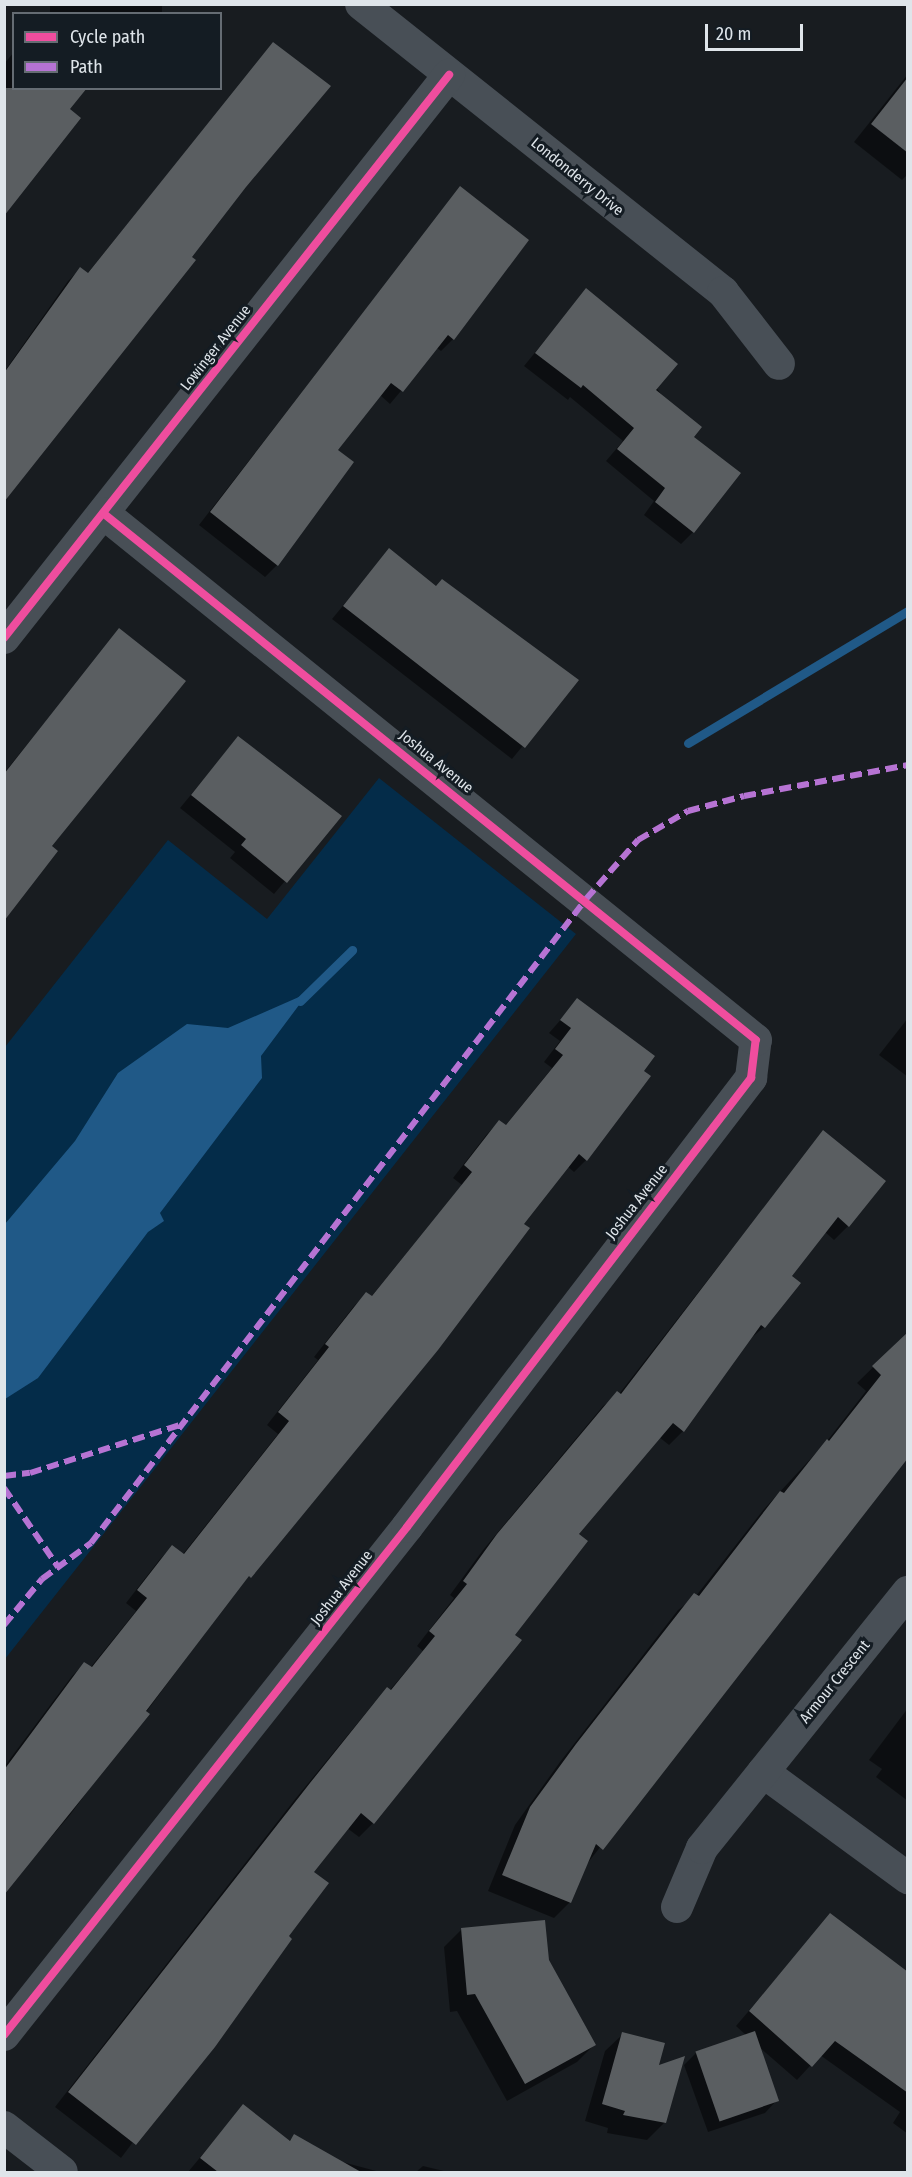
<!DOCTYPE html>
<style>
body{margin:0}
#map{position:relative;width:912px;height:2177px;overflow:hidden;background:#181c20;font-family:"Fira Sans Condensed",sans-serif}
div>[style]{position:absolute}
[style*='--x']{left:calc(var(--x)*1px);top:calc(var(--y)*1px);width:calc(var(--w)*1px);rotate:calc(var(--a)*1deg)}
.green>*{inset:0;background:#042c49}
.water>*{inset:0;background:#205987}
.shadow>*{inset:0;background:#0007;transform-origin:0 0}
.stream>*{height:9px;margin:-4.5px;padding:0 4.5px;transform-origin:4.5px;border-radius:4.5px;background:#205987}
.building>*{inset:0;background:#5a5e61;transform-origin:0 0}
.minor>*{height:32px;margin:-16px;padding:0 16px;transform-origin:16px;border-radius:16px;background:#484f56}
.quiet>*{height:6px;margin-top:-3px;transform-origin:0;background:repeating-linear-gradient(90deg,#b673d3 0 12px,transparent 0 18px)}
.cycleway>*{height:8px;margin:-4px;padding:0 4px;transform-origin:4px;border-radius:4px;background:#ef4d9e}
span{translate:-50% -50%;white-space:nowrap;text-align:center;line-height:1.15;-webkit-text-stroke:6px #141c23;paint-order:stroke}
.street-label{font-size:15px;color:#dfe5ea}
.frame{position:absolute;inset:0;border:6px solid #dfe5ea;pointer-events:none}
.legend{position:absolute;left:12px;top:12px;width:210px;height:78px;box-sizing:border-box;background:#141c23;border:2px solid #656c73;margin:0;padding:8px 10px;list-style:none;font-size:18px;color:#dfe5ea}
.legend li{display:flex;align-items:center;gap:12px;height:30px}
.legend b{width:30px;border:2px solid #656c73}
.scale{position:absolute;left:705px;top:24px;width:98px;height:27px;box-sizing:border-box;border:3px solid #dfe5ea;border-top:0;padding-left:8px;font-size:18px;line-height:21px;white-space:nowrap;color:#dfe5ea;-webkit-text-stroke:4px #141c23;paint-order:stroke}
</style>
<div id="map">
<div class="green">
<i style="clip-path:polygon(379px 778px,576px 934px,5px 1659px,5px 1047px,168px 840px,267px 919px)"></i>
</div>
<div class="water">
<i style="clip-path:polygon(308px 993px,261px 1056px,262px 1078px,160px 1213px,164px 1221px,148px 1232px,38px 1378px,5px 1399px,5px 1224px,75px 1141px,118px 1073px,187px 1024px,228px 1028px)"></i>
</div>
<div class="shadow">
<i style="left:50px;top:4px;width:112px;height:12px"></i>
<i style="clip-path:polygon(273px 44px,245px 186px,4px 501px,4px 372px,68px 281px,80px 269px,87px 274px)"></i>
<i style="clip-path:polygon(14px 52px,14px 88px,68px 110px,4px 214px,4px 64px)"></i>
<i style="clip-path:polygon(908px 74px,908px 174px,902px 180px,854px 142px)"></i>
<i style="clip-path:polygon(460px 188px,453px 339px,441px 351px,437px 348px,390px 404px,380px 395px,336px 450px,277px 565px,265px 577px,199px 525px)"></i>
<i style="clip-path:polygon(586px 290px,692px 437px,693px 532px,681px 544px,644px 515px,654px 501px,606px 461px,623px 441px,570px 397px,568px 400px,524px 366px)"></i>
<i style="clip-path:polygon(389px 550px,436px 587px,577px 680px,512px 759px,332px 619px)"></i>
<i style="clip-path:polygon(120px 630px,50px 847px,4px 918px,4px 773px)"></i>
<i style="clip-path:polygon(238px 738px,340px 816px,274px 894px,230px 858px,235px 852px,180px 808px)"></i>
<i style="clip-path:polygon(578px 1000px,586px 1160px,574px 1172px,567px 1166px,238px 1588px,70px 1815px,4px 1892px,4px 1767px,72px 1676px,84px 1664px,90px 1668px,136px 1611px,126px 1603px,160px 1559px,172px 1547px,183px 1554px,278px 1434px,267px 1425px,318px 1360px,314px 1357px,354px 1306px,367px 1294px,371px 1297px,462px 1185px,453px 1178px,487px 1134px,499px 1122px,505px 1126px,552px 1068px,544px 1062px,560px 1041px,549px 1033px)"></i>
<i style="clip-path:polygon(908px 1018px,908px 1077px,879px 1055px)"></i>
<i style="clip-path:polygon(823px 1132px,848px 1226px,834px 1240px,825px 1232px,790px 1277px,764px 1327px,749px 1340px,683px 1431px,669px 1445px,659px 1437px,577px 1535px,513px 1635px,520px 1641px,373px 1823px,359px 1837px,347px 1828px,312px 1872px,327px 1884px,121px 2158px,55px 2107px,296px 1798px,374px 1703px,389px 1691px,423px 1651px,417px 1646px,454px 1598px,450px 1595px,483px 1550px,603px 1406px,619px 1394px)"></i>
<i style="clip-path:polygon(908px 1333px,844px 1540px,586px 1865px,570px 1902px,554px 1918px,488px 1891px,515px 1825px,560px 1762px,678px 1610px,696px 1596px,764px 1509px,827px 1441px,866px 1391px,857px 1383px)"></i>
<i style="clip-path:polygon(908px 1708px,908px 1801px,876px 1777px,882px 1769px,869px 1760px)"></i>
<i style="clip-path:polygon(830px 1915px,908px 1997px,908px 2134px,893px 2123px,900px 2112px,820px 2055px,797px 2080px,758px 2046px,777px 2100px,765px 2113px,708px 2132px,684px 2065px,696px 2053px,747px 2036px,736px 2026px)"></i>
<i style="clip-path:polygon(462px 1929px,548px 1961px,594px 2045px,577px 2062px,507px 2101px,457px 2011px,450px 2012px,444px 1947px)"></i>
<i style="clip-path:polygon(623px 2034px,657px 2067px,665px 2122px,647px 2140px,607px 2133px,608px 2128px,585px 2121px,605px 2051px)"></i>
<i style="clip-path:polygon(243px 2106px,288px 2142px,294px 2136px,335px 2160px,380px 2172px,188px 2172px)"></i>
<i style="clip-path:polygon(423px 2166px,448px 2172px,416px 2172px)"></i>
</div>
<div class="stream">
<i style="--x:688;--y:743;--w:257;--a:-31"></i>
<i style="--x:300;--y:1001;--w:73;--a:-44.4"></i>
</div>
<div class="building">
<i style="clip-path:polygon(273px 42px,331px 86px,246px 187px,192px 257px,196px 260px,4px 502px,4px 373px,80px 267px,88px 273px)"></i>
<i style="clip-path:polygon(908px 77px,908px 153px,871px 124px)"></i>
<i style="clip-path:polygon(4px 88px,87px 88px,70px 109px,81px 118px,4px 216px)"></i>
<i style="clip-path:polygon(460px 186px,529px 240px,454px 340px,448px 335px,403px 392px,391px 383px,338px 450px,354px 462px,278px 566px,210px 512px)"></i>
<i style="clip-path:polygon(586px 288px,678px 364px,656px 390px,702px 427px,694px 437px,741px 473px,694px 533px,655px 502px,665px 488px,617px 449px,634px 428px,583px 385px,581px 388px,535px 353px)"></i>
<i style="clip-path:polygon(389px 548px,436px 586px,442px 579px,579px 680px,525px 748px,343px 606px)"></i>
<i style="clip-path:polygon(119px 628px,186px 681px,52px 846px,58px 851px,4px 921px,4px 774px)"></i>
<i style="clip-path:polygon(238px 736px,342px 816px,287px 883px,241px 845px,246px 839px,191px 795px)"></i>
<i style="clip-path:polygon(577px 998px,655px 1056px,644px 1071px,651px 1076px,587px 1161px,579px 1154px,524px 1224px,530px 1228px,438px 1350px,251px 1578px,249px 1576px,146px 1711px,150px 1714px,4px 1895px,4px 1770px,84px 1662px,92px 1667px,147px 1598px,137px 1590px,172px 1545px,184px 1554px,289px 1421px,278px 1412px,329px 1347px,325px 1344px,366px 1292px,372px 1296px,472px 1172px,464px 1165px,499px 1120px,506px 1125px,563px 1055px,555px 1049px,571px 1028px,560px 1020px)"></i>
<i style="clip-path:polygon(823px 1130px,886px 1181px,849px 1227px,838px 1217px,792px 1276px,801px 1283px,765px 1328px,761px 1325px,684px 1432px,673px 1423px,579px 1534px,588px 1541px,515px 1635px,522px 1640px,374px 1824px,361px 1813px,314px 1872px,329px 1883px,289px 1936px,292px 1939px,215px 2047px,136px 2145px,68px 2092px,310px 1783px,387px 1687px,391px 1690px,435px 1636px,429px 1631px,467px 1584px,463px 1581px,497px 1534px,617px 1391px,621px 1394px)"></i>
<i style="clip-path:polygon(908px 1332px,908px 1458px,603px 1850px,596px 1844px,571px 1903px,502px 1875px,530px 1807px,576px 1744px,694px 1593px,699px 1596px,780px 1491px,784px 1493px,827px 1439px,829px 1441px,881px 1375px,872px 1366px)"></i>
<i style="clip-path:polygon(830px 1913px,908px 1972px,908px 2093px,835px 2041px,812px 2067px,749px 2011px)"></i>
<i style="clip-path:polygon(545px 1920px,549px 1960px,596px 2045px,525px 2084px,475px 1994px,467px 1995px,461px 1928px)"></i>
<i style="left:755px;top:2031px;width:74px;height:63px;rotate:71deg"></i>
<i style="clip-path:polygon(622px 2032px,665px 2043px,659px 2065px,685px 2056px,666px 2123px,623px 2115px,625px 2111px,602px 2104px)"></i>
<i style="clip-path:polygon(243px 2104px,290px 2141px,294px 2134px,361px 2172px,218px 2172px,200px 2158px)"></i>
</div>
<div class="minor">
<i style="--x:361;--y:4;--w:463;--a:38.5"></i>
<i style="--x:723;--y:292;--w:91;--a:52.1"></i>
<i style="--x:4;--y:638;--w:718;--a:-51.68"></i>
<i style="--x:763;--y:1772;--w:180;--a:36.2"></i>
<i style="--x:677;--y:1907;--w:64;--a:-67"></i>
<i style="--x:702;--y:1848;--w:329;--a:-51.2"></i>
<i style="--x:4;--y:2035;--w:648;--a:-51.57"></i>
<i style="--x:407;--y:1527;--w:566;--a:-52.54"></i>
<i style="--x:751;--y:1078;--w:38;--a:-83"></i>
<i style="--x:756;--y:1040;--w:839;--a:-141.09"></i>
<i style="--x:4;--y:2127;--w:73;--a:37.8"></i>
</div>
<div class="quiet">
<i style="--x:4;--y:1476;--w:26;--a:-7"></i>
<i style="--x:30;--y:1473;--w:161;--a:-17.8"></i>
<i style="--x:4;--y:1488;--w:96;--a:55.6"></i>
<i style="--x:4;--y:1625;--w:60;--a:-50.4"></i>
<i style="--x:42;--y:1579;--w:61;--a:-36.3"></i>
<i style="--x:91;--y:1543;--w:812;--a:-52.45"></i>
<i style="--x:586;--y:899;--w:79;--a:-48.6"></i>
<i style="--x:638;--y:840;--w:58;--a:-30.1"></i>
<i style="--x:688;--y:811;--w:58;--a:-15"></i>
<i style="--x:744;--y:796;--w:167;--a:-10.7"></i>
</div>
<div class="cycleway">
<i style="--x:4;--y:638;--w:718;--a:-51.68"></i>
<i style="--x:4;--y:2035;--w:648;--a:-51.57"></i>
<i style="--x:407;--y:1527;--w:566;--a:-52.54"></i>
<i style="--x:751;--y:1078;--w:38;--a:-83"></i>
<i style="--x:756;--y:1040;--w:839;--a:-141.09"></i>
</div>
<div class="street-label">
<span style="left:577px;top:177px;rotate:39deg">Londonderry Drive</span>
<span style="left:216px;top:348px;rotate:-52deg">Lowinger Avenue</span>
<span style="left:436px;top:762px;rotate:39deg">Joshua Avenue</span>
<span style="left:637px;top:1202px;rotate:-52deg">Joshua Avenue</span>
<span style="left:342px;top:1588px;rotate:-52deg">Joshua Avenue</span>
<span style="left:835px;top:1682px;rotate:-51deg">Armour Crescent</span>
</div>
<div class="frame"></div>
<ul class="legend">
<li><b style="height:8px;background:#ef4d9e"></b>Cycle path</li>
<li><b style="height:8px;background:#b673d3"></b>Path</li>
</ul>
<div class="scale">20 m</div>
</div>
